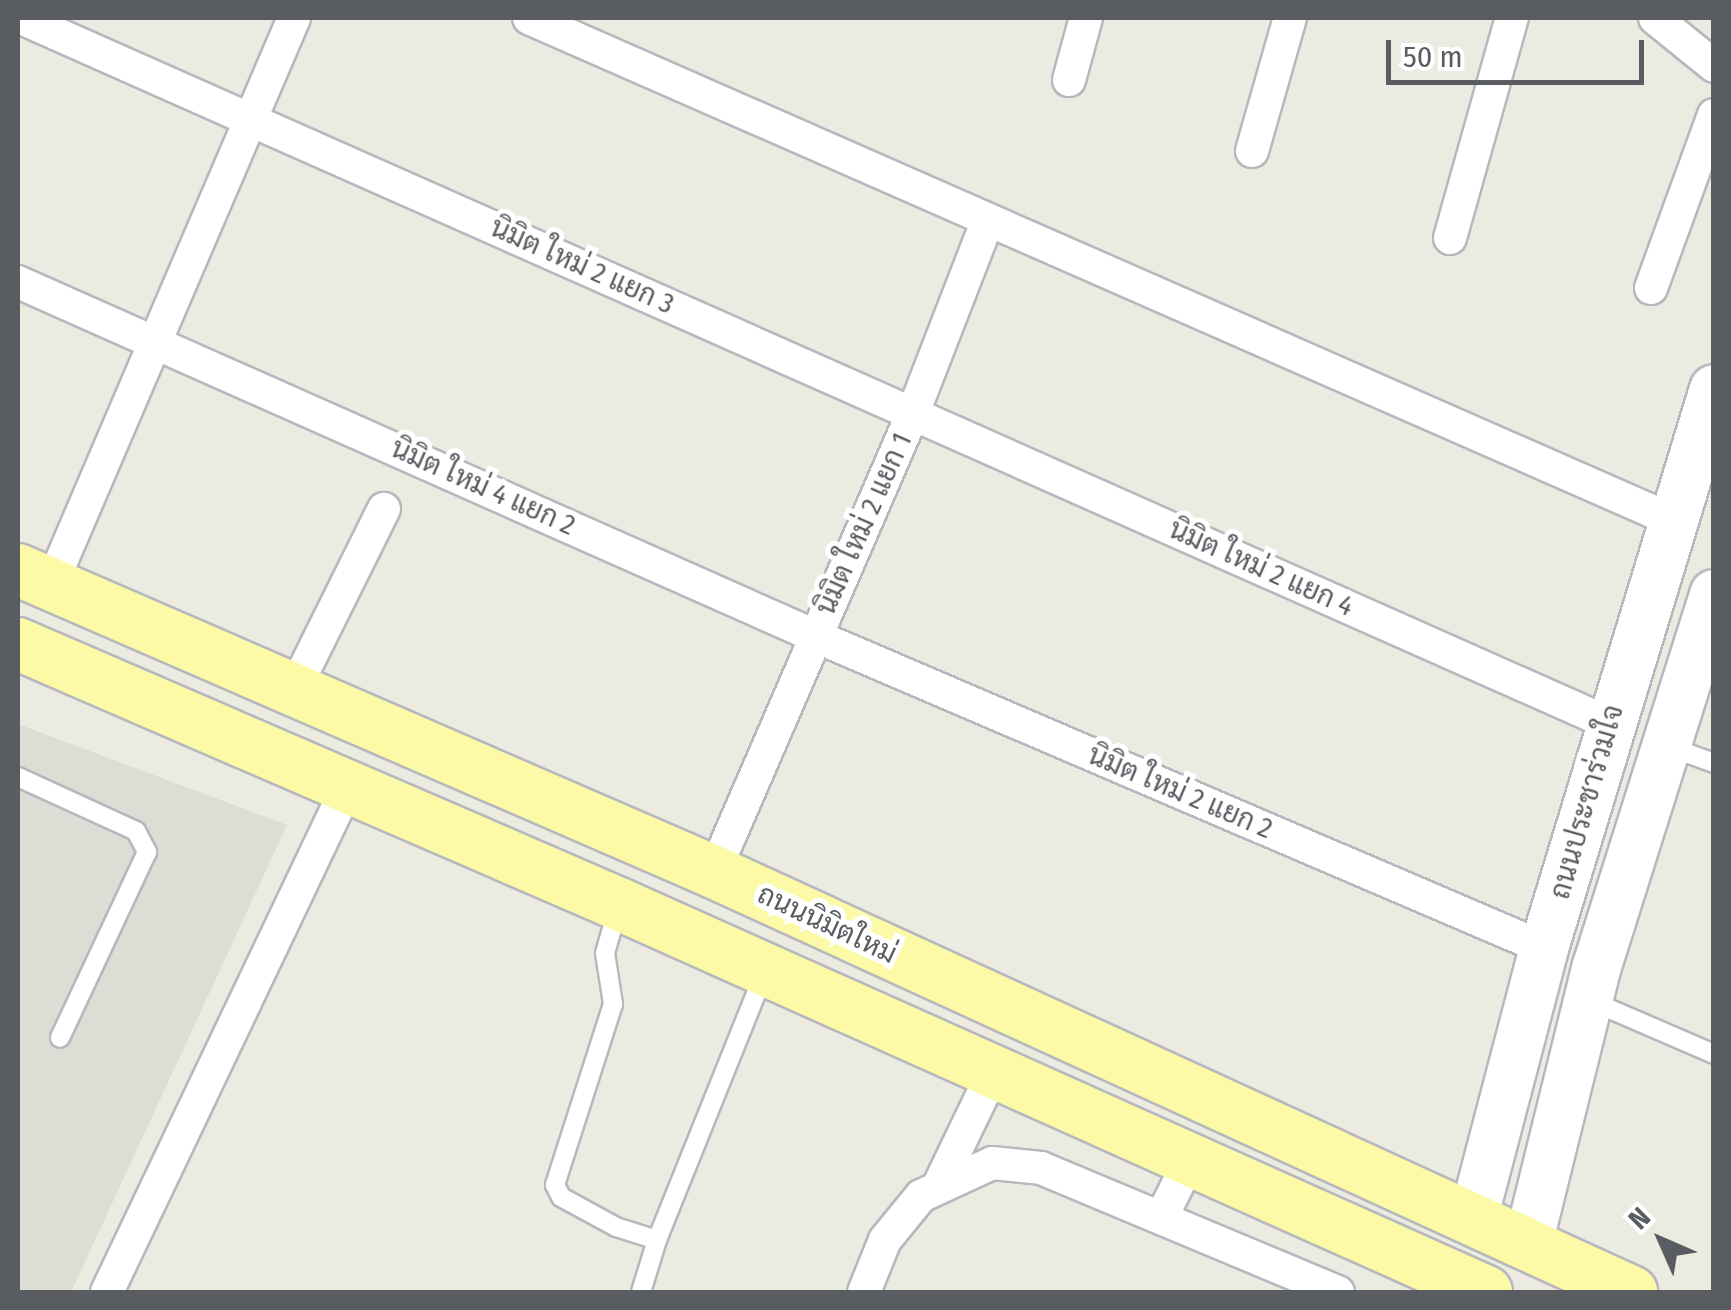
<!DOCTYPE html>
<meta charset="utf-8">
<style>
body{margin:0}
#map{position:relative;width:1731px;height:1310px;overflow:hidden;background:#ecebe1;font-family:"Fira Sans Condensed",Sarabun,sans-serif}
div>[style]{position:absolute}
[style*='--x']{left:calc(var(--x)*1px);top:calc(var(--y)*1px);width:calc(var(--w)*1px);rotate:calc(var(--a)*1deg)}
.industrial>*{inset:0;background:#dddcd5}
.roads{filter:drop-shadow(2px 0 #b6b8bd) drop-shadow(-2px 0 #b6b8bd) drop-shadow(0 2px #b6b8bd) drop-shadow(0 -2px #b6b8bd)}
.service>*{height:18px;margin:-9px;padding:0 9px;transform-origin:9px;border-radius:9px;background:#fff}
.minor>*{height:32px;margin:-16px;padding:0 16px;transform-origin:16px;border-radius:16px;background:#fff}
.secondary>*{height:48px;margin:-24px;padding:0 24px;transform-origin:24px;border-radius:24px;background:#fff}
.primary>*{height:52px;margin:-26px;padding:0 26px;transform-origin:26px;border-radius:26px;background:#fcfaa6}
span{translate:-50% -50%;white-space:nowrap;text-align:center;line-height:1.15;-webkit-text-stroke:10px #fff;paint-order:stroke}
.street-label{font-size:28px;color:#595c61}
.frame{position:absolute;inset:0;border:20px solid #595c61;pointer-events:none}
.north{position:absolute;left:1611px;top:1190px;width:100px;height:100px;-webkit-text-stroke:8px #fff;paint-order:stroke;rotate:315deg;font-size:28px;font-weight:700;line-height:40px;text-align:center;color:#595c61}
.north::after{content:'';display:block;margin:auto;width:35px;height:45px;background:#595c61;clip-path:polygon(50% 0,100% 100%,50% 72%,0 100%)}
.scale{position:absolute;left:1386px;top:40px;width:258px;height:45px;box-sizing:border-box;border:5px solid #595c61;border-top:0;padding-left:12px;font-size:30px;line-height:35px;white-space:nowrap;color:#595c61;-webkit-text-stroke:8px #fff;paint-order:stroke}
</style>
<div id="map">
<div class="industrial">
<i style="clip-path:polygon(18px 724px,287px 825px,71px 1292px,18px 1292px)"></i>
</div>
<div class="roads">
<div class="service">
<i style="--x:1667;--y:746;--w:50;--a:19.9"></i>
<i style="--x:18;--y:777;--w:130;--a:24.6"></i>
<i style="--x:136;--y:831;--w:24;--a:62"></i>
<i style="--x:147;--y:852;--w:205;--a:115.1"></i>
<i style="--x:618;--y:908;--w:47;--a:106.1"></i>
<i style="--x:605;--y:953;--w:52;--a:81.1"></i>
<i style="--x:613;--y:1004;--w:190;--a:107.8"></i>
<i style="--x:555;--y:1185;--w:13;--a:63"></i>
<i style="--x:561;--y:1197;--w:63;--a:28.6"></i>
<i style="--x:616;--y:1227;--w:43;--a:17.6"></i>
<i style="--x:657;--y:1240;--w:289;--a:-68.1"></i>
<i style="--x:1589;--y:1000;--w:136;--a:23.4"></i>
<i style="--x:641;--y:1292;--w:54;--a:-72.9"></i>
</div>
<div class="minor">
<i style="--x:21;--y:18;--w:1737;--a:23.94"></i>
<i style="--x:529;--y:18;--w:1248;--a:23.71"></i>
<i style="--x:1655;--y:18;--w:76;--a:39.1"></i>
<i style="--x:1069;--y:80;--w:64;--a:-74.7"></i>
<i style="--x:1252;--y:151;--w:138;--a:-74.1"></i>
<i style="--x:1450;--y:238;--w:229;--a:-74.3"></i>
<i style="--x:18;--y:282;--w:872;--a:23.95"></i>
<i style="--x:815;--y:636;--w:793;--a:23.17"></i>
<i style="--x:1651;--y:288;--w:184;--a:-70"></i>
<i style="--x:51;--y:585;--w:617;--a:-66.8"></i>
<i style="--x:295;--y:688;--w:200;--a:-63.6"></i>
<i style="--x:714;--y:872;--w:500;--a:-66.56"></i>
<i style="--x:913;--y:413;--w:207;--a:-68.8"></i>
<i style="--x:941;--y:1181;--w:120;--a:-64.3"></i>
<i style="--x:1161;--y:1218;--w:65;--a:-63.4"></i>
<i style="--x:107;--y:1292;--w:556;--a:-64.54"></i>
<i style="--x:864;--y:1292;--w:56;--a:-68"></i>
<i style="--x:885;--y:1240;--w:57;--a:-50.7"></i>
<i style="--x:921;--y:1196;--w:78;--a:-24.9"></i>
<i style="--x:992;--y:1163;--w:49;--a:5.8"></i>
<i style="--x:1041;--y:1168;--w:322;--a:22.7"></i>
</div>
<div class="secondary">
<i style="--x:1473;--y:1219;--w:280;--a:-75.3"></i>
<i style="--x:1544;--y:948;--w:584;--a:-73.08"></i>
<i style="--x:1528;--y:1244;--w:286;--a:-76.1"></i>
<i style="--x:1597;--y:966;--w:390;--a:-72.5"></i>
</div>
<div class="primary">
<i style="--x:18;--y:570;--w:759;--a:23.46"></i>
<i style="--x:714;--y:872;--w:1009;--a:24.61"></i>
<i style="--x:18;--y:644;--w:655;--a:23.39"></i>
<i style="--x:619;--y:904;--w:950;--a:24.11"></i>
</div>
</div>
<div class="street-label">
<span style="left:582px;top:266px;rotate:24deg">นิมิต ใหม่ 2 แยก 3</span>
<span style="left:483px;top:487px;rotate:24deg">นิมิต ใหม่ 4 แยก 2</span>
<span style="left:864px;top:524px;rotate:-66deg">นิมิต ใหม่ 2 แยก 1</span>
<span style="left:1261px;top:568px;rotate:24deg">นิมิต ใหม่ 2 แยก 4</span>
<span style="left:1180px;top:792px;rotate:23deg">นิมิต ใหม่ 2 แยก 2</span>
<span style="left:1587px;top:802px;rotate:-74deg">ถนนประชาร่วมใจ</span>
<span style="left:827px;top:924px;rotate:25deg">ถนนนิมิตใหม่</span>
</div>
<div class="frame"></div>
<div class="north">N</div>
<div class="scale">50 m</div>
</div>
